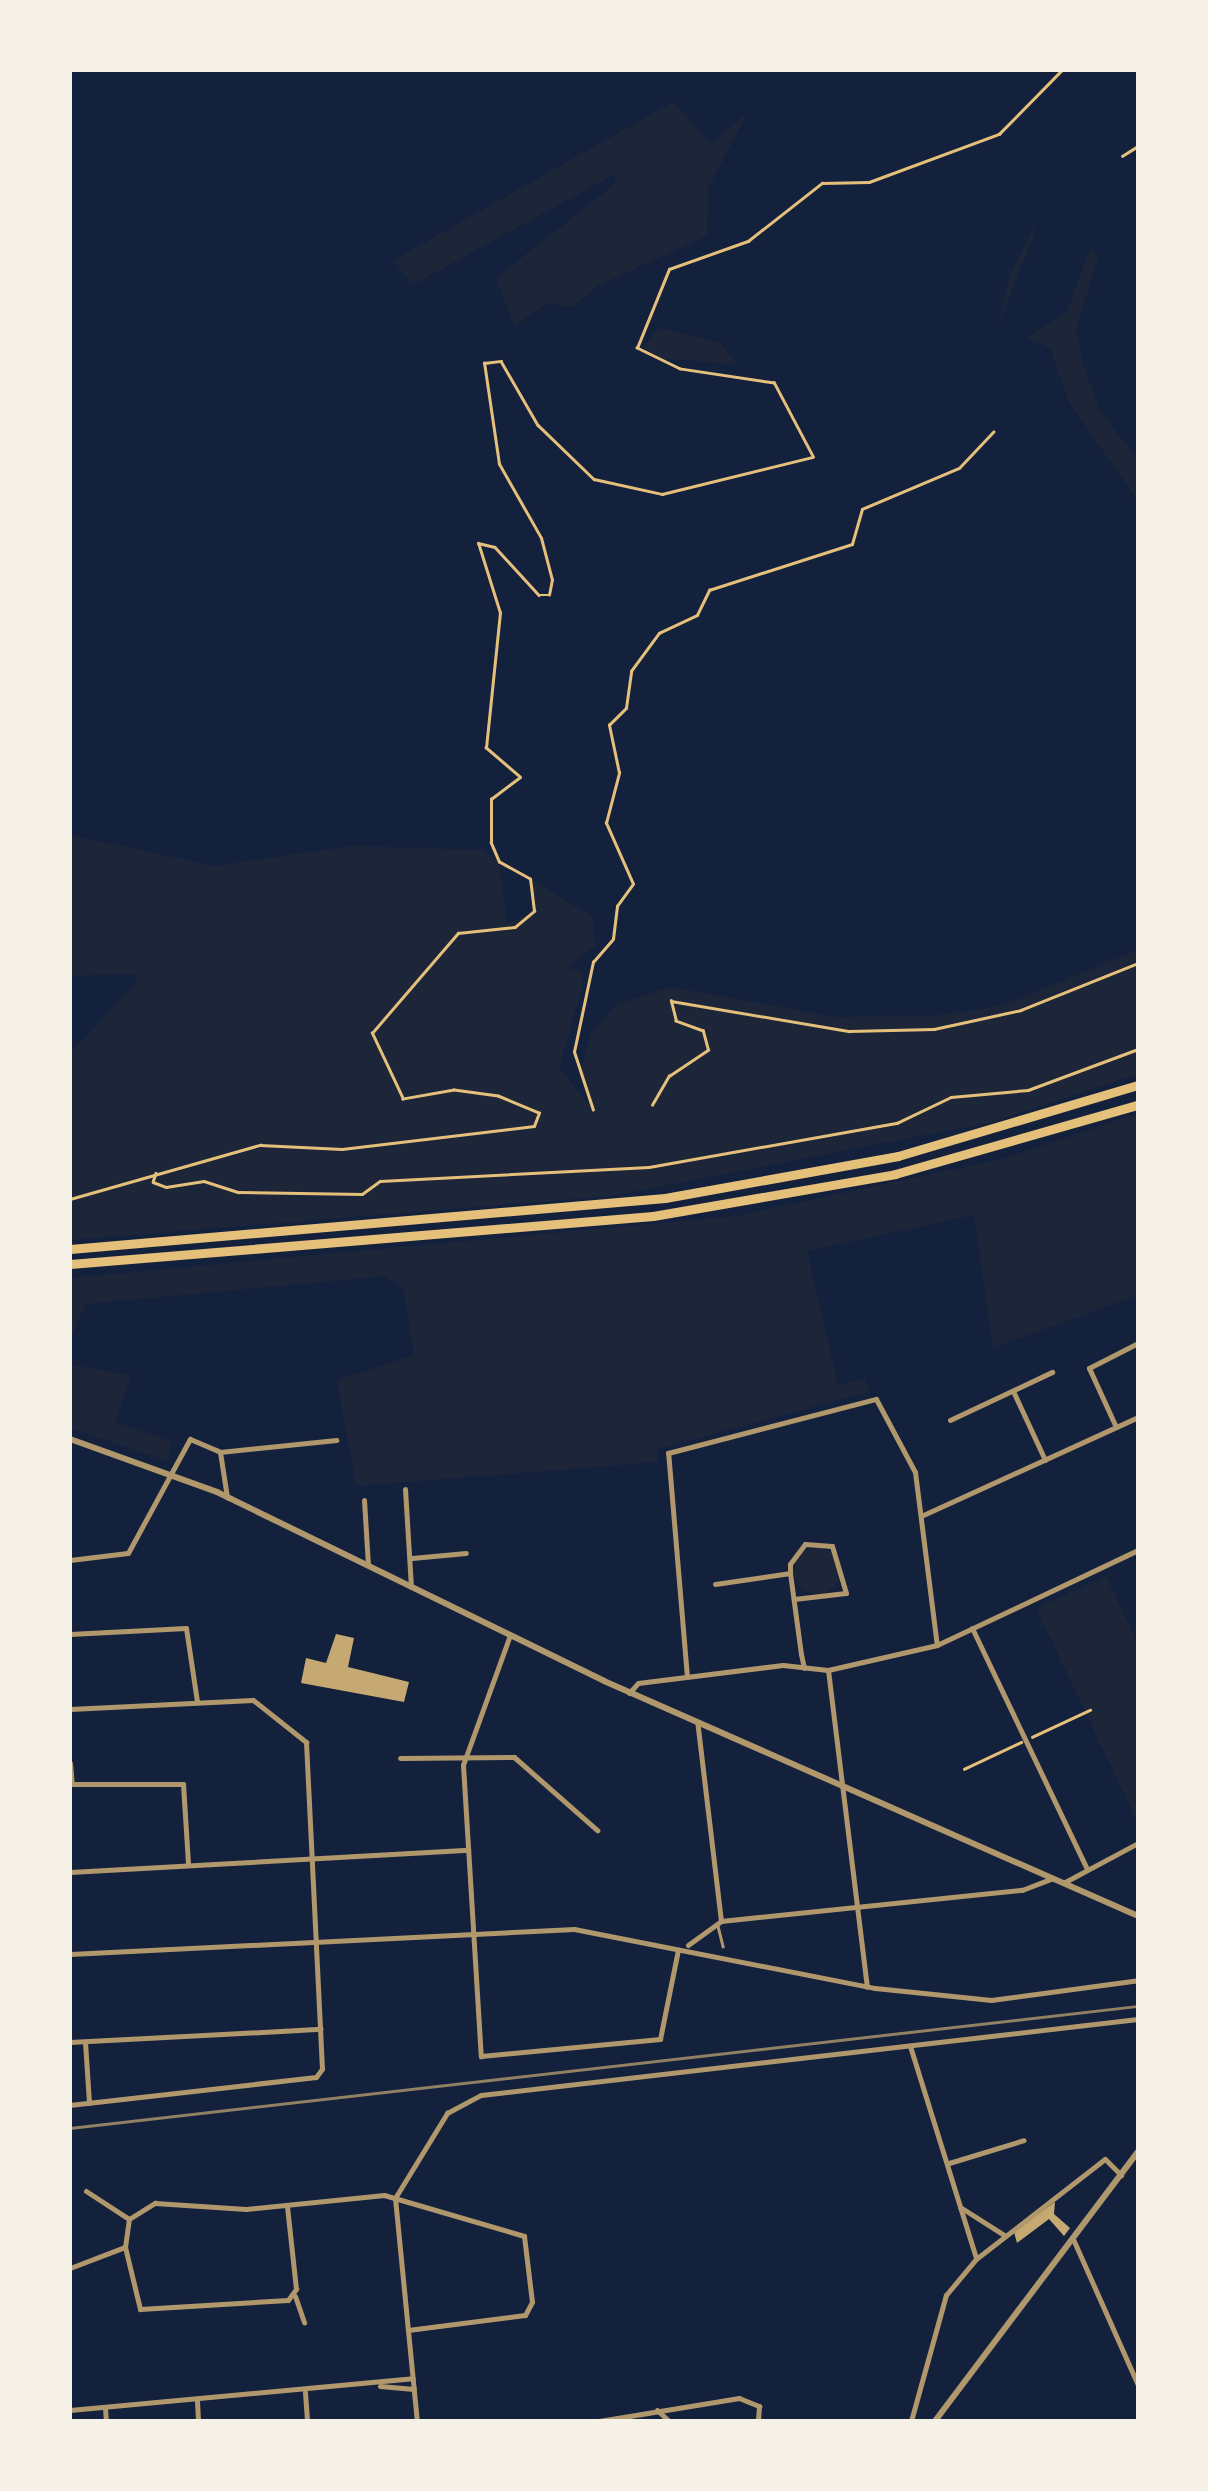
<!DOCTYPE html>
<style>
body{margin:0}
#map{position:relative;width:1208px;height:2491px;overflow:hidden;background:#14213d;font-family:Karla,sans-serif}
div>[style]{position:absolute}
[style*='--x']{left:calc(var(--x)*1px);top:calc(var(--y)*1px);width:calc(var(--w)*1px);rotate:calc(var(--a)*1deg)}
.green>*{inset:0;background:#1d2539}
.round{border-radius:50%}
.building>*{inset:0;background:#c6a872}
.path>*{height:2.5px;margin:-1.25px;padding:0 1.25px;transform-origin:1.25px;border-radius:1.25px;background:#e5c07b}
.service>*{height:2.5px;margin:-1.25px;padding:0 1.25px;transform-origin:1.25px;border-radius:1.25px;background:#b1986c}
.minor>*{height:5px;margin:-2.5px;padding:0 2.5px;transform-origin:2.5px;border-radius:2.5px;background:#b1986c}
.tertiary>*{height:6px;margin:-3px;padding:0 3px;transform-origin:3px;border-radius:3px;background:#b1986c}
.motorway>*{height:9px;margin:-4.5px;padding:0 4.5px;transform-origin:4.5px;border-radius:4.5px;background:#e5c07b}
.rail>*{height:2.5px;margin:-1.25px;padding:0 1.25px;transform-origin:1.25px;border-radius:1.25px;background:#918062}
span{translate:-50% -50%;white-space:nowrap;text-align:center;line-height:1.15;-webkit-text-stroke:8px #f6f1e7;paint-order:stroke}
.frame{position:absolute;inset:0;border:72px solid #f6f1e7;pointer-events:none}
</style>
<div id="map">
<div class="green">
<i style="clip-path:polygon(673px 102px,710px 144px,747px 113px,708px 189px,707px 236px,601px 284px,572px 307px,549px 303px,514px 326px,496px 278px,617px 182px,613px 175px,420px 281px,411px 284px,394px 260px)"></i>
<i style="clip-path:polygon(1035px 225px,1034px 235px,998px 325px,1009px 276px)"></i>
<i style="clip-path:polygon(1090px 248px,1099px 256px,1076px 328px,1082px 362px,1100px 411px,1138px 460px,1138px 501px,1069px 402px,1050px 348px,1027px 338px,1067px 312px)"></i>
<i style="clip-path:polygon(658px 328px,721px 343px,736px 364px,653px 358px,644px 347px)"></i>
<i style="clip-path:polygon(70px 835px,215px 866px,352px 846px,484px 850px,499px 862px,507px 924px,534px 911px,530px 879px,593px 917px,595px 946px,567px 967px,582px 972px,583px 984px,559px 1067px,591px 1108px,580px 1076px,591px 1032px,618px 1004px,670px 987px,836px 1017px,943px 1015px,1001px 1006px,1138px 950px,1138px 1074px,992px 1122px,611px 1196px,70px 1240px,70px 1053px,137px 982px,134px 974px,70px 976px)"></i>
<i style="clip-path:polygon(1138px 1113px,1138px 1295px,993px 1348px,974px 1215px,807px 1251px,838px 1385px,865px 1378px,869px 1392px,657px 1449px,657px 1462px,356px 1486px,337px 1380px,414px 1355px,403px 1288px,385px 1276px,86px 1304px,70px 1340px,70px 1278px,736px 1216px,1006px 1158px)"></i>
<i style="clip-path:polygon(70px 1364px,131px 1376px,115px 1422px,171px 1441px,168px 1461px,70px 1428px)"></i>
<i class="round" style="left:794px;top:1548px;width:46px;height:46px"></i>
<i style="clip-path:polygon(1106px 1576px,1138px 1644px,1138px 1823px,1036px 1608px)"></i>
</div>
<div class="building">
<i style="clip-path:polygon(336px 1634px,354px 1638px,348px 1667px,409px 1682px,404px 1702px,301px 1683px,306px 1658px,326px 1663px)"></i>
<i style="clip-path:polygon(1055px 2202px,1054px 2214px,1070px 2228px,1064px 2236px,1049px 2219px,1017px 2243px,1014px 2232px)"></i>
</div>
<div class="path">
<i style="--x:1122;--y:156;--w:19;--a:-32"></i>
<i style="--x:652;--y:1105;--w:34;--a:-60"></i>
<i style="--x:669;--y:1076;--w:47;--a:-33.7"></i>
<i style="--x:708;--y:1050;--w:20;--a:-105"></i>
<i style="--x:703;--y:1031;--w:29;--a:-160"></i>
<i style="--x:676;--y:1021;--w:21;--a:-104"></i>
<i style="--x:671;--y:1001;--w:181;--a:9.6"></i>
<i style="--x:849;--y:1031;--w:85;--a:-1.3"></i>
<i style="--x:934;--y:1029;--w:89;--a:-12.3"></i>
<i style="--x:1021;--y:1010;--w:126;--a:-21.9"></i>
<i style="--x:593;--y:1110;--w:61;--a:-108.1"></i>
<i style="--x:574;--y:1052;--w:92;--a:-78.1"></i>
<i style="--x:593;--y:962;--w:30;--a:-49"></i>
<i style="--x:613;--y:939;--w:33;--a:-83"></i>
<i style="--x:617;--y:906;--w:27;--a:-54"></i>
<i style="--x:633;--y:884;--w:67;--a:-113.9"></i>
<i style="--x:606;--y:823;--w:52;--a:-75.4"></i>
<i style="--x:619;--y:773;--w:49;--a:-101.8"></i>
<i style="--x:609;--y:725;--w:24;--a:-45"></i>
<i style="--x:626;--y:708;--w:37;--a:-82"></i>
<i style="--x:631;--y:671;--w:47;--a:-53.6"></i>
<i style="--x:659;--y:633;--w:42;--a:-25.3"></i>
<i style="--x:697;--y:615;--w:28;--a:-64"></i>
<i style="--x:709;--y:590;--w:150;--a:-17.8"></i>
<i style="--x:852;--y:544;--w:36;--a:-74"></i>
<i style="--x:862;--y:509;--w:105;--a:-22.9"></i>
<i style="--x:959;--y:468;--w:50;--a:-46.6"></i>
<i style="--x:156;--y:1173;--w:9;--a:108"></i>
<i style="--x:153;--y:1182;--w:14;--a:21"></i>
<i style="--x:166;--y:1187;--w:38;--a:-9"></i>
<i style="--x:204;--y:1181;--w:36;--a:18"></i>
<i style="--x:238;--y:1192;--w:124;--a:0.9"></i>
<i style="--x:362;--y:1194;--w:22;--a:-36"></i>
<i style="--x:380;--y:1181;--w:269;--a:-3"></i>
<i style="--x:649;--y:1167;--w:252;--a:-10.1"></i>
<i style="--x:897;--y:1123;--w:60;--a:-25.7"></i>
<i style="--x:951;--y:1097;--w:77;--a:-5.2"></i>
<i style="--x:1028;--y:1090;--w:117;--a:-20.4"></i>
<i style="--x:70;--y:1199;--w:198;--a:-15.9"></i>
<i style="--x:260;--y:1145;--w:82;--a:2.8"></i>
<i style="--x:342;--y:1149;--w:193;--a:-6.8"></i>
<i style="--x:534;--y:1126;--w:14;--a:-69"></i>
<i style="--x:539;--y:1113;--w:44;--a:-157.5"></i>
<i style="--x:498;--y:1096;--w:44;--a:-172.2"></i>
<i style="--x:454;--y:1090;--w:52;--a:170"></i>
<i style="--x:403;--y:1099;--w:73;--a:-115.2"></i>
<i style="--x:372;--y:1033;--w:132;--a:-49.3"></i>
<i style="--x:458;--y:933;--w:57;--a:-6"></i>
<i style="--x:515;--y:927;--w:25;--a:-40"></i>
<i style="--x:534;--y:911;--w:32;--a:-97"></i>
<i style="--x:530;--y:879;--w:35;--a:-151"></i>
<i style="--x:499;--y:862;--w:21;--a:-113"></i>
<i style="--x:491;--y:843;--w:44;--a:-90"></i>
<i style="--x:491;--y:799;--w:36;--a:-37"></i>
<i style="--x:520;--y:777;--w:45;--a:-139.5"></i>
<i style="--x:486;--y:748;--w:136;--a:-84.1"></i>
<i style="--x:500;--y:613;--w:73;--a:-107.4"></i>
<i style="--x:478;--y:543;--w:17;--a:13"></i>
<i style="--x:495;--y:547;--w:65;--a:47.5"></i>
<i style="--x:539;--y:595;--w:10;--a:0"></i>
<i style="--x:549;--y:595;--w:15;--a:-79"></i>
<i style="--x:552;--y:580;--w:43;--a:-104.7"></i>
<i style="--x:541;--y:538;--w:85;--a:-119.6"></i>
<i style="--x:499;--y:464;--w:102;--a:-98.4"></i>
<i style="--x:484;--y:363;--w:17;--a:-7"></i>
<i style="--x:501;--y:361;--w:74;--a:60"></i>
<i style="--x:538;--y:425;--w:78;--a:44"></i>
<i style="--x:594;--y:479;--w:70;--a:12.4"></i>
<i style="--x:662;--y:494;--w:155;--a:-13.8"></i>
<i style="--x:813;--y:457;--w:84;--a:-117.8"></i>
<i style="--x:774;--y:383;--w:95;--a:-171.5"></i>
<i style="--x:680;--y:369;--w:48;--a:-154"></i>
<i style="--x:637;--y:348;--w:85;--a:-67.9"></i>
<i style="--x:669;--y:269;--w:84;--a:-19.5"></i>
<i style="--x:748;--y:241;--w:94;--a:-38.1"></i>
<i style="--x:822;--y:183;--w:47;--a:-1.2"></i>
<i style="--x:869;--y:182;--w:139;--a:-20.3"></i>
<i style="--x:999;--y:134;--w:90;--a:-45.5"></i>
<i style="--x:1032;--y:1737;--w:64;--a:-25"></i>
<i style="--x:964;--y:1769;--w:63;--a:-25.3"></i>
</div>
<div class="service">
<i style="--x:718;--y:1926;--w:21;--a:76"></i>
</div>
<div class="minor">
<i style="--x:1013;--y:1391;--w:76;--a:65.1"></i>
<i style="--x:950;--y:1420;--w:113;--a:-25.2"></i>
<i style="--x:1116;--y:1427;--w:65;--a:-114.6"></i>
<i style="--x:1089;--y:1368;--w:55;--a:-27"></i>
<i style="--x:220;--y:1452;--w:117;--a:-5.9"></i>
<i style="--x:405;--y:1489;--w:98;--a:86.5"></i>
<i style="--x:364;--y:1500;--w:65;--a:86.5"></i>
<i style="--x:921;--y:1516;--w:239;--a:-24.5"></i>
<i style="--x:412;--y:1558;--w:54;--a:-5.3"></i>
<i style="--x:70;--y:1560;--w:58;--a:-6.9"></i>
<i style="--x:128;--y:1553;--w:130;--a:-61.5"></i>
<i style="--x:190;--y:1439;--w:33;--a:23"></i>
<i style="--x:220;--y:1452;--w:46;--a:81.2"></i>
<i style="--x:715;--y:1584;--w:76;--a:-8.3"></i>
<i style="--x:794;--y:1599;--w:52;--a:-6.6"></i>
<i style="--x:846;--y:1593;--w:49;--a:-106.6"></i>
<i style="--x:832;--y:1546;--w:27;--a:-176"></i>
<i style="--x:805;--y:1544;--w:25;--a:127"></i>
<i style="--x:790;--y:1564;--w:9;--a:90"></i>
<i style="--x:790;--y:1573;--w:82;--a:82.3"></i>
<i style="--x:801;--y:1654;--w:14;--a:78"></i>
<i style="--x:972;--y:1628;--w:265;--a:64.5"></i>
<i style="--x:70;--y:1634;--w:116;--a:-3"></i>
<i style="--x:186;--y:1628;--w:75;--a:81.5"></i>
<i style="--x:510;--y:1635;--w:138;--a:109.9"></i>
<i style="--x:463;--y:1765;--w:292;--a:86.5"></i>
<i style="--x:481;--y:2056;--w:180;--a:-5.4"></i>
<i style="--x:660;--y:2039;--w:91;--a:-78.6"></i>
<i style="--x:828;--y:1670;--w:319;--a:83"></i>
<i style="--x:687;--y:1677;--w:225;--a:-94.8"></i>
<i style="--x:668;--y:1453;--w:215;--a:-14.6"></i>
<i style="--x:876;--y:1399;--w:83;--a:61.9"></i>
<i style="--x:915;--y:1472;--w:174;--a:82.8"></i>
<i style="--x:629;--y:1693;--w:13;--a:-48"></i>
<i style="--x:638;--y:1683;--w:146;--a:-7.1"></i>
<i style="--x:783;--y:1665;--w:45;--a:6.3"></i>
<i style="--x:828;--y:1670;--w:112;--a:-12.9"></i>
<i style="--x:937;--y:1645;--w:222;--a:-25.3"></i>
<i style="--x:70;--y:1709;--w:183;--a:-2.8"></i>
<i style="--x:253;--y:1700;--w:68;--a:38.4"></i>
<i style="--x:306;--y:1742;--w:327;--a:87.2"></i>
<i style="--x:322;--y:2069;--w:10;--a:127"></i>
<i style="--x:316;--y:2077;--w:248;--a:173.5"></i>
<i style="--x:400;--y:1758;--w:114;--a:-0.5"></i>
<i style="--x:514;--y:1757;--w:111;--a:41.3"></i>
<i style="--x:70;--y:1763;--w:21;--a:85"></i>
<i style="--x:72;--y:1784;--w:111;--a:0"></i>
<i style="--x:183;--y:1784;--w:80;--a:86.4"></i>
<i style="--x:70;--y:1872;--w:399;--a:-3.2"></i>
<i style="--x:1065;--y:1882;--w:83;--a:-28.1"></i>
<i style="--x:721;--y:1921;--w:303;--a:-5.9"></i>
<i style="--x:1022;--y:1890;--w:33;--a:-21"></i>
<i style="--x:688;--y:1945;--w:41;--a:-36"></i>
<i style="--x:721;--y:1921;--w:201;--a:-96.8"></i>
<i style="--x:70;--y:1954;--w:505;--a:-2.84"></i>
<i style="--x:574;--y:1929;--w:307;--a:11.1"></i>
<i style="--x:875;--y:1988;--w:117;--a:5.9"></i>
<i style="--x:991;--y:2000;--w:148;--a:-7.7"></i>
<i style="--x:70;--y:2042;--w:251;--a:-3"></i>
<i style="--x:85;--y:2042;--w:61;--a:86.2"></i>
<i style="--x:910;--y:2046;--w:222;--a:72.7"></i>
<i style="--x:949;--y:2163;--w:78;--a:-17"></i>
<i style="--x:86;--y:2191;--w:51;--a:33.1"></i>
<i style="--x:395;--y:2198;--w:100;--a:-58.5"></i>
<i style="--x:447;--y:2113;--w:38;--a:-28"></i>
<i style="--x:481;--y:2095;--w:661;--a:-6.6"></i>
<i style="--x:395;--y:2198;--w:224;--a:84.4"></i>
<i style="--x:960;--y:2207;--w:52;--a:32.5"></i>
<i style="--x:1073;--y:2239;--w:160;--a:66"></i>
<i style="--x:125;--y:2247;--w:64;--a:76.4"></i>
<i style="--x:140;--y:2309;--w:148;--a:-3.5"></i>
<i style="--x:288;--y:2300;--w:14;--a:-54"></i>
<i style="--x:296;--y:2289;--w:83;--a:-96.2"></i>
<i style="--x:70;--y:2268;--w:59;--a:-20.9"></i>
<i style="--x:125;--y:2247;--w:28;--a:-82"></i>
<i style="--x:129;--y:2219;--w:31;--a:-32"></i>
<i style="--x:155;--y:2203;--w:91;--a:3.8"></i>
<i style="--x:246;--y:2209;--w:139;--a:-5.8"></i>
<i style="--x:384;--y:2195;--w:146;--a:16.3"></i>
<i style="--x:524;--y:2236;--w:66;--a:83.1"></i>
<i style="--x:532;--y:2302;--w:15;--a:118"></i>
<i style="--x:525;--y:2315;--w:118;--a:172.7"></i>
<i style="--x:295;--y:2296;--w:28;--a:71"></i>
<i style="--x:380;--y:2386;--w:34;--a:5"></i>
<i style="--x:305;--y:2392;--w:29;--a:86"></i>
<i style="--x:197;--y:2401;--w:20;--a:87"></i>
<i style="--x:105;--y:2408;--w:13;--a:86"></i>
<i style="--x:70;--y:2410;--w:344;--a:-5.3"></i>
<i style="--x:657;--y:2410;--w:16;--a:43"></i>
<i style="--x:599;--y:2421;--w:142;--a:-9.3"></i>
<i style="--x:739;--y:2398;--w:22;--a:22"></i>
<i style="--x:759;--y:2406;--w:15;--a:94"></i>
<i style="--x:911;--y:2421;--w:131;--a:-74.5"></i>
<i style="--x:946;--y:2295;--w:47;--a:-50.2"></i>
<i style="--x:976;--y:2259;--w:163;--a:-37.8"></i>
<i style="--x:1105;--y:2159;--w:23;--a:45"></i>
</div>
<div class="tertiary">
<i style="--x:70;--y:1439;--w:156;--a:19.8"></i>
<i style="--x:217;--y:1492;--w:431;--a:26"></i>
<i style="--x:604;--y:1681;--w:583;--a:23.75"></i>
<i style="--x:935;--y:2421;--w:337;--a:-53"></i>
</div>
<div class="motorway">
<i style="--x:70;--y:1249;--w:597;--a:-4.9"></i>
<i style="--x:665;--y:1198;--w:237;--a:-10.2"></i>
<i style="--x:898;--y:1156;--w:250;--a:-16.5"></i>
<i style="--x:70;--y:1264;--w:585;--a:-4.71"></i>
<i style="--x:653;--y:1216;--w:246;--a:-9.8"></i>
<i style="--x:895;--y:1174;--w:253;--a:-15.9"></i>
</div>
<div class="rail">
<i style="--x:70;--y:2128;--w:1075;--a:-6.52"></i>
</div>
<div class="frame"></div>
</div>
